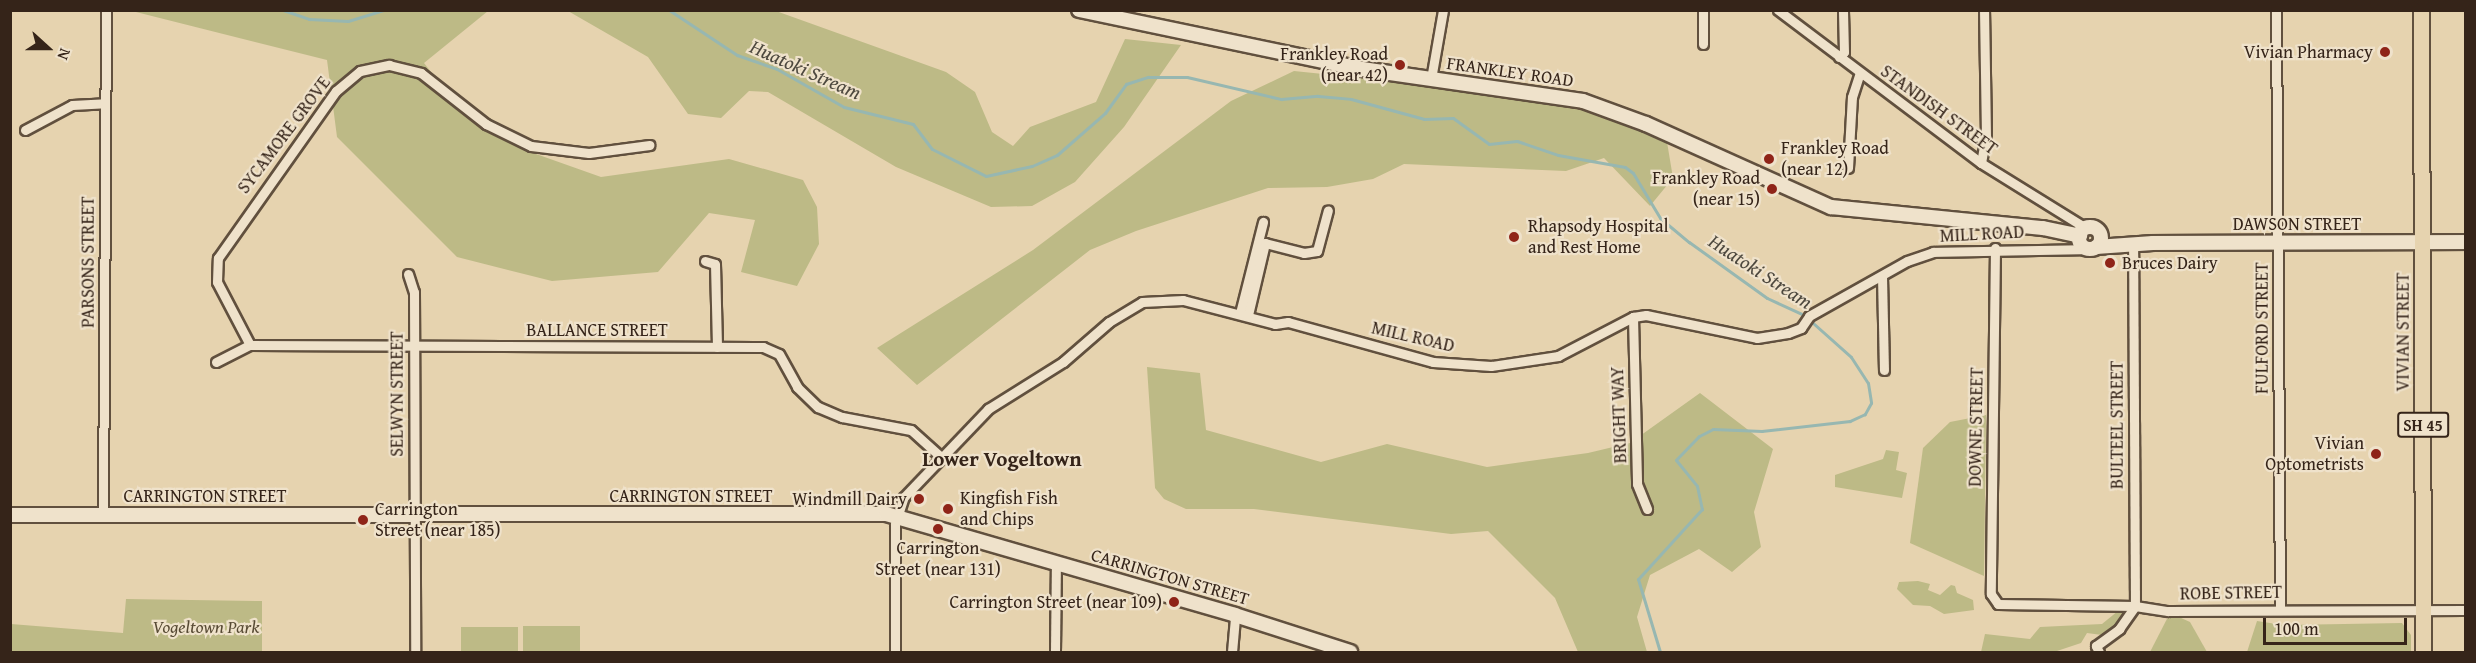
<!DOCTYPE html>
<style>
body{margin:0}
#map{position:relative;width:2476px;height:663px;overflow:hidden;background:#e6d3af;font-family:"Gentium Book Plus",serif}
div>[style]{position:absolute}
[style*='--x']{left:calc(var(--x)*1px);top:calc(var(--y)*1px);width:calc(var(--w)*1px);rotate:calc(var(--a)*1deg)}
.green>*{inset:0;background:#bdba86;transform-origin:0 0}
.stream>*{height:3px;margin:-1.5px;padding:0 1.5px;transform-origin:1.5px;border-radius:1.5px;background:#97b7b1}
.roads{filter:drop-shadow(2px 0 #61503e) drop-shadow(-2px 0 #61503e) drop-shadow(0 2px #61503e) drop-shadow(0 -2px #61503e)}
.street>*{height:9px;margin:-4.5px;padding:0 4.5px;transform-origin:4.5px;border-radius:4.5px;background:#efe2cb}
.secondary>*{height:14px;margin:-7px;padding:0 7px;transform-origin:7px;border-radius:7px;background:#efe2cb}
.secondary>.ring{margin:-7px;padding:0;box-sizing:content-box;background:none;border:14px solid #efe2cb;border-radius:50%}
.primary>*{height:15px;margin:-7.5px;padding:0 7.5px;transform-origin:7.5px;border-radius:7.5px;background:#e6d3af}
.dots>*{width:16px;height:16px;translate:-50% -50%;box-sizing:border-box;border:3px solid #efe2cb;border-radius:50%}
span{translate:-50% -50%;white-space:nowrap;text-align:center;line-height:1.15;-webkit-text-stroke:4.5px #efe2cb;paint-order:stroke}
.shield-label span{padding:2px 4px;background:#efe2cb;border:2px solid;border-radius:4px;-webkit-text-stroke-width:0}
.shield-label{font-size:16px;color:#352419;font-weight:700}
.poi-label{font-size:18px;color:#352419}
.right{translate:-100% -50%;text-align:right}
.left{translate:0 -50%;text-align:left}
.street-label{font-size:18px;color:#352419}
.park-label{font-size:18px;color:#574a34;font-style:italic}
.water-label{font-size:20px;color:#4e493f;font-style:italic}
.quarter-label{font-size:21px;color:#352419;font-weight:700}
.frame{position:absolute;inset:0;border:12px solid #352419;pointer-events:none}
.north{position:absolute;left:18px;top:18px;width:60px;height:60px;-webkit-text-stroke:4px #efe2cb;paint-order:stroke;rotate:111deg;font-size:16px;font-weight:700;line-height:24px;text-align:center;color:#352419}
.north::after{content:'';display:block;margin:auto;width:21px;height:27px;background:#352419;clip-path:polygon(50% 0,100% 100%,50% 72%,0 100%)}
.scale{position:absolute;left:2263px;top:618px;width:144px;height:27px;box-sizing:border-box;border:3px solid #352419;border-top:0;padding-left:8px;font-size:18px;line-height:21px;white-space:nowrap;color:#352419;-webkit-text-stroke:4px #efe2cb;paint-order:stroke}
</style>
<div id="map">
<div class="green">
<i style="clip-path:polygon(132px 11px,488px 11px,424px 63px,452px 99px,522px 149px,601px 177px,729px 159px,803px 180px,817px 207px,819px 244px,797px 286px,741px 272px,755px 220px,709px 213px,658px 272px,552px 281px,457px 257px,337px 137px,327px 60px)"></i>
<i style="clip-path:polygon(568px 11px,776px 11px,946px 72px,975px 92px,992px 132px,1013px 146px,1030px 127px,1096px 102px,1125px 39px,1181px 45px,1124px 127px,1075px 182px,1032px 206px,991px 207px,896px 167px,768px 92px,749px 91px,721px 118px,688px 114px,648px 57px)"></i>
<i style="clip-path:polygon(1294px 71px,1585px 101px,1667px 142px,1673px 178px,1650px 206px,1604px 158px,1566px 171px,1404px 164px,1373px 179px,1327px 187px,1268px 188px,1136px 231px,1090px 250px,917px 385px,877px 348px,1033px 250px,1231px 101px)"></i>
<i style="clip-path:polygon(1147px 367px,1200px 373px,1206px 430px,1321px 462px,1387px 444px,1487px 467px,1588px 453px,1630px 443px,1700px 393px,1773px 449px,1754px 512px,1761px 547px,1732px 572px,1699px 549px,1650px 575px,1637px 617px,1647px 652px,1578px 652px,1555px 598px,1488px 531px,1451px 534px,1254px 509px,1186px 509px,1164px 499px,1155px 488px)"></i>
<i style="clip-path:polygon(1986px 415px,1984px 576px,1910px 543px,1923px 448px,1950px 422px)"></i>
<i style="clip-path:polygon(1886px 450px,1899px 452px,1896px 470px,1907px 473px,1902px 498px,1835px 487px,1835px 475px,1883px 459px)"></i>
<i style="clip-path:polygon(1918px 581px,1930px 584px,1928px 590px,1940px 595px,1951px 585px,1955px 586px,1957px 593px,1973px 600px,1974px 610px,1944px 614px,1930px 606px,1913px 605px,1897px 589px,1899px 582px)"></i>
<i style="clip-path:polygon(126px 599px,262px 601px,262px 652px,11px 652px,11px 624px,123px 633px)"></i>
<i style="clip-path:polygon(2118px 611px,2124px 613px,2124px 619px,2102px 635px,2087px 633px,2081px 643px,2054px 652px,1981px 652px,1985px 634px,2030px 639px,2040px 627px,2102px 624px)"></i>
<i style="clip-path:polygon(2170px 613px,2190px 622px,2207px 652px,2150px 652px)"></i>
<i style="clip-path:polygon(2257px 621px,2283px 625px,2402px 623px,2411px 635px,2411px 652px,2247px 652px)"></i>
<i style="left:523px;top:626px;width:57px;height:26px"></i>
<i style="left:461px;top:627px;width:57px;height:25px"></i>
</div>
<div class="stream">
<i style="--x:283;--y:10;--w:28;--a:19"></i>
<i style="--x:309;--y:19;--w:39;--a:3"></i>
<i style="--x:348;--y:21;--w:37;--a:-17"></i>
<i style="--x:669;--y:10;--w:82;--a:33.5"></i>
<i style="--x:737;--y:55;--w:42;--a:19.3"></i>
<i style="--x:777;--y:69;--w:77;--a:29.6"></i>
<i style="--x:844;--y:107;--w:71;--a:13.8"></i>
<i style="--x:913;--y:124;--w:31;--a:53"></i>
<i style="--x:932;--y:149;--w:60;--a:26.6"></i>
<i style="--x:986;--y:176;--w:47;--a:-12.3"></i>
<i style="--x:1032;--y:166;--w:27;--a:-24"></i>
<i style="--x:1057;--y:155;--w:64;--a:-41.2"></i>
<i style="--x:1105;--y:113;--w:36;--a:-54"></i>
<i style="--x:1126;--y:84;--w:23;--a:-18"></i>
<i style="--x:1148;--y:77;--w:39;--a:0"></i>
<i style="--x:1187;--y:77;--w:97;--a:13.2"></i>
<i style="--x:1281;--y:99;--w:37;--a:-5"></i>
<i style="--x:1318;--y:96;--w:33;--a:5"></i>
<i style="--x:1351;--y:99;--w:76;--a:15.3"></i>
<i style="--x:1424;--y:119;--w:29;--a:-2"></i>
<i style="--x:1453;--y:118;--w:44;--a:35.8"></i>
<i style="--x:1489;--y:144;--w:28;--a:-6"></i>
<i style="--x:1517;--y:141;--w:43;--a:18.9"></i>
<i style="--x:1558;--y:155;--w:68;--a:10.2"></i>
<i style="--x:1625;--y:167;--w:10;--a:37"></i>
<i style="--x:1633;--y:173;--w:52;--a:59"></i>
<i style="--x:1660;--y:218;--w:38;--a:40"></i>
<i style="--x:1689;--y:242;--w:96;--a:35.7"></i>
<i style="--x:1767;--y:298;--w:41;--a:24.7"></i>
<i style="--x:1804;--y:315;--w:63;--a:41.8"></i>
<i style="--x:1851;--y:357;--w:31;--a:57"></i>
<i style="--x:1868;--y:383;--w:20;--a:81"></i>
<i style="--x:1871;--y:403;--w:13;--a:119"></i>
<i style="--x:1865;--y:414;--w:17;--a:155"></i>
<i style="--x:1850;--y:421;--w:89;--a:173.5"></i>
<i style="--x:1762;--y:431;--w:49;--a:-177.7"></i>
<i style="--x:1713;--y:429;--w:16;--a:153"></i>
<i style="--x:1699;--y:436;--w:33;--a:134"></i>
<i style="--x:1676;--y:460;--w:33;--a:51"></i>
<i style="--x:1697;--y:486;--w:24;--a:78"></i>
<i style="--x:1702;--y:509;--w:95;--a:132.4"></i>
<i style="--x:1638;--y:579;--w:76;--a:73.2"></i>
</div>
<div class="roads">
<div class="street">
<i style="--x:1778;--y:10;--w:254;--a:37"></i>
<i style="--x:1981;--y:163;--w:123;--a:31.8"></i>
<i style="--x:2276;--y:10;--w:599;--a:89.62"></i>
<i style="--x:1703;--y:44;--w:34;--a:-90"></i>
<i style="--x:1839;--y:57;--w:7;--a:-45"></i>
<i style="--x:1844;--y:52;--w:42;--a:-91.4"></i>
<i style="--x:1431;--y:79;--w:70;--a:-80.1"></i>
<i style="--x:25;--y:130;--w:53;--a:-28"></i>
<i style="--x:72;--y:105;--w:33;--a:-3"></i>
<i style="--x:1981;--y:163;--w:27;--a:-80"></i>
<i style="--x:1986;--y:136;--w:126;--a:-90.9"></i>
<i style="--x:1848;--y:168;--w:71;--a:-86.8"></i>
<i style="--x:1852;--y:97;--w:25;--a:-72"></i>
<i style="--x:1995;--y:248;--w:346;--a:90.7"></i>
<i style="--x:1991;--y:594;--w:12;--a:55"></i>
<i style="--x:1998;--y:604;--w:137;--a:0.8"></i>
<i style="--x:2135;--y:606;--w:33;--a:9"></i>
<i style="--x:2168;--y:611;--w:298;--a:-0.2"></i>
<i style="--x:705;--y:261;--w:10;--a:17"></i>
<i style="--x:715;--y:264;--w:83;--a:88.6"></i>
<i style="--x:408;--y:274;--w:19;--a:72"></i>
<i style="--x:414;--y:292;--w:360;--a:89.8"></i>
<i style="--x:1882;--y:276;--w:94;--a:88.8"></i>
<i style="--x:1240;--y:313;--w:94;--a:-75.8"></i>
<i style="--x:1248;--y:315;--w:74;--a:-76.7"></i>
<i style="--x:1265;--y:243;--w:40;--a:14.4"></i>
<i style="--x:1304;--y:253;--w:13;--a:-9"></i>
<i style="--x:1317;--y:251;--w:42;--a:-75"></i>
<i style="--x:1633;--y:317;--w:167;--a:88.6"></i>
<i style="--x:1637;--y:484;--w:27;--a:68"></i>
<i style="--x:250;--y:345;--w:71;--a:-117.6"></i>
<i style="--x:217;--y:282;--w:24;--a:-88"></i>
<i style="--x:218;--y:258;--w:204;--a:-54.8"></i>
<i style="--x:336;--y:91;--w:31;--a:-40"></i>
<i style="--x:360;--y:71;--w:30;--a:-12"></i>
<i style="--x:389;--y:65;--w:33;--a:14"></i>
<i style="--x:421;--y:73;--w:83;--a:38.1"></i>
<i style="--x:486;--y:124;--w:50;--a:26.1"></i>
<i style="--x:531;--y:146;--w:58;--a:6.9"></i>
<i style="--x:589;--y:153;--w:61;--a:-7.6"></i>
<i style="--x:216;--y:362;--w:38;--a:-27"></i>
<i style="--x:250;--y:345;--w:513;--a:0.22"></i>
<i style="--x:763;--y:347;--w:17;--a:24"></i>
<i style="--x:779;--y:354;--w:38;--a:61"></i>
<i style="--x:797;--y:387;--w:29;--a:44"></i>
<i style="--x:818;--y:407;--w:26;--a:23"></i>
<i style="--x:842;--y:417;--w:70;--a:10.7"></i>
<i style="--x:911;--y:430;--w:39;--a:42"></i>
<i style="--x:103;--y:514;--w:504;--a:-89.66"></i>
<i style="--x:895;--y:652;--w:128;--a:-90"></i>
<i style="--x:895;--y:524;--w:28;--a:-72"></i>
<i style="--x:904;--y:497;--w:122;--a:-46.3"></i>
<i style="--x:988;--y:409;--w:89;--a:-32.1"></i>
<i style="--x:1063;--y:362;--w:61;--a:-41"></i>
<i style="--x:1109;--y:322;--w:39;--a:-31"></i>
<i style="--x:1142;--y:302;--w:41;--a:-2.8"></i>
<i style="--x:1183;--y:300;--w:95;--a:14.6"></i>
<i style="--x:1275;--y:324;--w:13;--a:-9"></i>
<i style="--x:1288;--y:322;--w:150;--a:15.4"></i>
<i style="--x:1433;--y:362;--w:58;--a:3.9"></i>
<i style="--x:1491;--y:366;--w:68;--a:-8.5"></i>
<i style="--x:1558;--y:356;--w:85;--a:-27.5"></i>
<i style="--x:1633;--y:317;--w:13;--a:-9"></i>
<i style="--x:1646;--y:315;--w:113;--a:11.7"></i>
<i style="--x:1757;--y:338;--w:31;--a:-9"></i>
<i style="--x:1788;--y:333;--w:14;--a:-21"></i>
<i style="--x:1801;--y:328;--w:14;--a:-56"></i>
<i style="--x:1809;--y:316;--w:112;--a:-29.3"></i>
<i style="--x:1907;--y:261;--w:28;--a:-19"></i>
<i style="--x:1933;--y:252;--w:156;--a:-1.1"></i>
<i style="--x:1055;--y:652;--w:90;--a:-89.4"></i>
<i style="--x:1232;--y:652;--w:37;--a:-85"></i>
<i style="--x:2099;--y:652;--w:7;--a:-117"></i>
<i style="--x:2096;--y:646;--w:29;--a:-36"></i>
<i style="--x:2119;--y:629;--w:28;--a:-55"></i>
<i style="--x:2135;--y:606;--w:362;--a:-90.3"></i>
</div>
<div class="secondary">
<i style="--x:1079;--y:10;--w:289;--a:11.8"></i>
<i style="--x:1362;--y:69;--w:223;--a:8.2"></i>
<i style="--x:1583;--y:101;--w:67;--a:20.1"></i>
<i style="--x:1646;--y:124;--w:203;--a:24.2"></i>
<i style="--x:1831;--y:207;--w:213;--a:5.7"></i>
<i style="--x:2043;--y:228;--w:38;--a:12"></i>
<i class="ring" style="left:2079px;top:227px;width:8px;height:8px"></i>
<i style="--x:2096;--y:247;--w:57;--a:-4"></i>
<i style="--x:2153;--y:243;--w:313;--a:-0.2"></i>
<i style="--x:10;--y:515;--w:876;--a:-0.07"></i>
<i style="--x:886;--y:514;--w:363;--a:16.1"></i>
<i style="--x:1235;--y:615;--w:121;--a:17.8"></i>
</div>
<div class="primary">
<i style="--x:2421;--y:10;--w:642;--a:89.82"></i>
</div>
</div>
<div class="dots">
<i style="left:2385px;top:52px;background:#8f2418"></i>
<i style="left:1400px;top:65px;background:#8f2418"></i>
<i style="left:1769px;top:159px;background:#8f2418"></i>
<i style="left:1772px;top:189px;background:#8f2418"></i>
<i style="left:1514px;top:237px;background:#8f2418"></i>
<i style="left:2110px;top:263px;background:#8f2418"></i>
<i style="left:2376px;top:454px;background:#8f2418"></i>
<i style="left:919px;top:499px;background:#8f2418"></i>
<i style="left:948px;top:509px;background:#8f2418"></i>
<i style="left:363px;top:520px;background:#8f2418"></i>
<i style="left:938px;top:529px;background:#8f2418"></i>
<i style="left:1174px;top:602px;background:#8f2418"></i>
</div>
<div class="shield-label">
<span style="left:2423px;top:425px">SH 45</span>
</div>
<div class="poi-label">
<span class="right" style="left:2373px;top:52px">Vivian Pharmacy</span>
<span class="right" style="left:1388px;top:65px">Frankley Road<br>(near 42)</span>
<span class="left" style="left:1781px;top:159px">Frankley Road<br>(near 12)</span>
<span class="right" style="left:1760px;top:189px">Frankley Road<br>(near 15)</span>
<span class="left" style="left:1528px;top:237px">Rhapsody Hospital<br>and Rest Home</span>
<span class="left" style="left:2122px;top:263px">Bruces Dairy</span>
<span class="right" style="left:2364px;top:454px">Vivian<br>Optometrists</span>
<span class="right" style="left:907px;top:499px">Windmill Dairy</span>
<span class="left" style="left:960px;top:509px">Kingfish Fish<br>and Chips</span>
<span class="left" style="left:375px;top:520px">Carrington<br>Street (near 185)</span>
<span style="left:938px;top:559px">Carrington<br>Street (near 131)</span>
<span class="right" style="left:1162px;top:602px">Carrington Street (near 109)</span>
</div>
<div class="street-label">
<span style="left:1510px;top:72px;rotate:8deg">FRANKLEY ROAD</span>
<span style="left:1939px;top:110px;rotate:36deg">STANDISH STREET</span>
<span style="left:284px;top:135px;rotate:-53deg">SYCAMORE GROVE</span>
<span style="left:2297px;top:224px">DAWSON STREET</span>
<span style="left:1982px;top:234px;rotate:-3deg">MILL ROAD</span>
<span style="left:88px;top:262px;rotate:-90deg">PARSONS STREET</span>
<span style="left:2262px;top:328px;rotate:-90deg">FULFORD STREET</span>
<span style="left:597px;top:330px">BALLANCE STREET</span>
<span style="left:2403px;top:332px;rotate:-90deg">VIVIAN STREET</span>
<span style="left:1413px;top:337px;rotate:13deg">MILL ROAD</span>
<span style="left:397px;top:394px;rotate:-90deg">SELWYN STREET</span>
<span style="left:1619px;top:415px;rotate:-92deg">BRIGHT WAY</span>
<span style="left:2117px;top:425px;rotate:-90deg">BULTEEL STREET</span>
<span style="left:1976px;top:427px;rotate:-89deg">DOWNE STREET</span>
<span style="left:205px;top:496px">CARRINGTON STREET</span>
<span style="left:691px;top:496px">CARRINGTON STREET</span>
<span style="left:1170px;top:577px;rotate:16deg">CARRINGTON STREET</span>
<span style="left:2231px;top:593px;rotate:-1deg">ROBE STREET</span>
</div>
<div class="park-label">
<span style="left:206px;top:627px">Vogeltown Park</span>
</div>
<div class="water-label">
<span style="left:806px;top:69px;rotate:24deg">Huatoki Stream</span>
<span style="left:1761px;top:271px;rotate:33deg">Huatoki Stream</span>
</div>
<div class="quarter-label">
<span style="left:1002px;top:459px">Lower Vogeltown</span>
</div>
<div class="frame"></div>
<div class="north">N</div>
<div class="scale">100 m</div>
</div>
